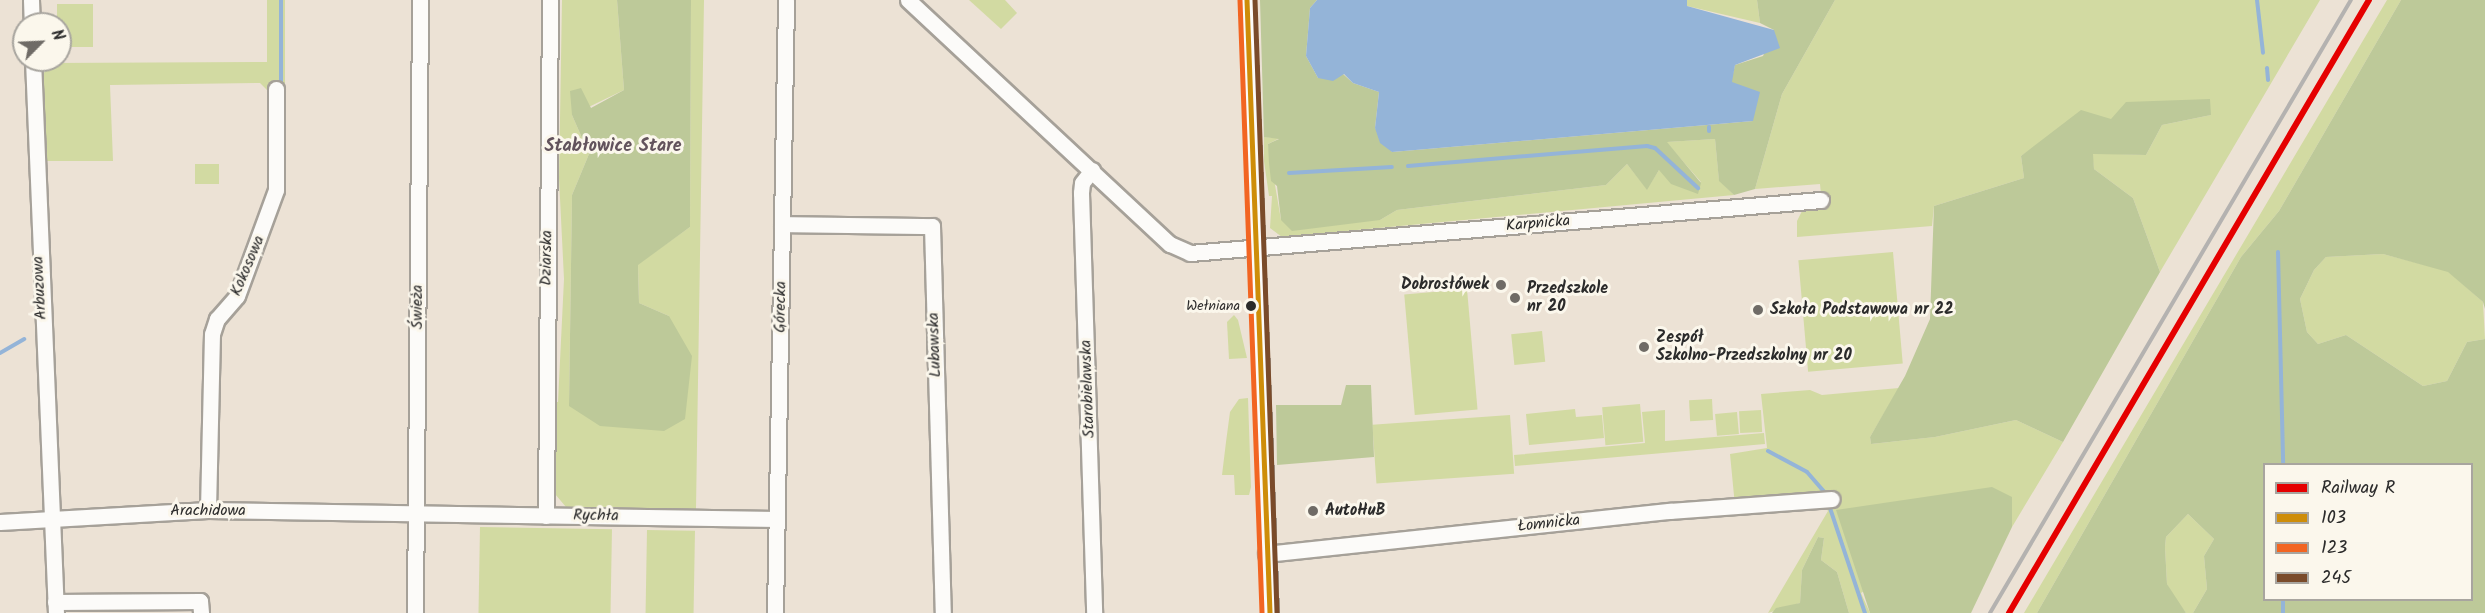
<!DOCTYPE html>
<meta charset="utf-8">
<style>
body{margin:0}
#map{position:relative;width:2485px;height:613px;overflow:hidden;background:#ece2d5;font-family:Kalam,sans-serif}
div>[style]{position:absolute}
[style*='--x']{left:calc(var(--x)*1px);top:calc(var(--y)*1px);width:calc(var(--w)*1px);rotate:calc(var(--a)*1deg)}
.green>*{inset:0;background:#d2daa2;transform-origin:0 0}
.forest>*{inset:0;background:#bdc999}
.water>*{inset:0;background:#94b4d8}
.stream>*{height:4px;margin:-2px;padding:0 2px;transform-origin:2px;border-radius:2px;background:#94b4d8}
.roads{filter:drop-shadow(2px 0 #a6a199) drop-shadow(-2px 0 #a6a199) drop-shadow(0 2px #a6a199) drop-shadow(0 -2px #a6a199)}
.minor>*{height:15px;margin:-7.5px;padding:0 7.5px;transform-origin:7.5px;border-radius:7.5px;background:#fcfbf9}
.rail>*{height:4px;margin:-2px;padding:0 2px;transform-origin:2px;border-radius:2px;background:#b4b2b0}
.bus-1>*{height:4.5px;margin:-2.25px;padding:0 2.25px;transform-origin:2.25px;border-radius:2.25px;background:#ce8d09}
.bus-2>*{height:4.5px;margin:-2.25px;padding:0 2.25px;transform-origin:2.25px;border-radius:2.25px;background:#f26522}
.bus-3>*{height:4.5px;margin:-2.25px;padding:0 2.25px;transform-origin:2.25px;border-radius:2.25px;background:#7a4b2a}
.rail-1>*{height:6px;margin:-3px;padding:0 3px;transform-origin:3px;border-radius:3px;background:#e50000}
.dots>*{width:16px;height:16px;translate:-50% -50%;box-sizing:border-box;border:3px solid #fbf7ec;border-radius:50%}
span{translate:-50% -50%;white-space:nowrap;text-align:center;line-height:1.15;-webkit-text-stroke:6px #fbf7ec;paint-order:stroke}
.bus-label{font-size:14px;color:#2b2b2b}
.right{translate:-100% -50%;text-align:right}
.street-label{font-size:16px;color:#2b2b2b}
.poi-label{font-size:16px;color:#2b2b2b;font-weight:700}
.left{translate:0 -50%;text-align:left}
.neighbourhood-label{font-size:18px;color:#62535c;font-weight:700}
.legend{position:absolute;left:2263px;top:463px;width:210px;height:138px;box-sizing:border-box;background:#fbf7ec;border:2px solid #a8a59f;margin:0;padding:8px 10px;list-style:none;font-size:18px;color:#2b2b2b}
.legend li{display:flex;align-items:center;gap:12px;height:30px}
.legend b{width:30px;border:2px solid #a8a59f}
.north{position:absolute;left:12px;top:12px;width:60px;height:60px;box-sizing:border-box;background:#fbf7ec;border:2px solid #a8a59f;border-radius:50%;rotate:66deg;font-size:16px;font-weight:700;line-height:24px;text-align:center;color:#2b2b2b}
.north::after{content:'';display:block;margin:auto;width:21px;height:27px;background:#6f6b66;clip-path:polygon(50% 0,100% 100%,50% 72%,0 100%)}
</style>
<div id="map">
<div class="green">
<i style="clip-path:polygon(267px 0,285px 0,285px 87px,268px 91px,260px 83px,110px 85px,113px 161px,44px 161px,42px 77px,49px 63px,267px 62px)"></i>
<i style="clip-path:polygon(562px 0,617px 0,624px 90px,572px 115px,589px 154px,572px 195px,569px 405px,669px 316px,639px 303px,638px 264px,690px 227px,691px 0,704px 0,696px 509px,566px 507px,555px 494px,555px 402px,558px 402px,564px 279px,559px 178px)"></i>
<i style="clip-path:polygon(969px 0,1005px 0,1017px 13px,1001px 29px)"></i>
<i style="clip-path:polygon(1687px 0,1757px 0,1760px 23px,1687px 6px)"></i>
<i style="clip-path:polygon(1835px 0,2320px 0,2160px 272px,2133px 198px,2094px 169px,2092px 153px,2146px 155px,2162px 125px,2211px 115px,2111px 119px,2030px 150px,2021px 156px,2024px 178px,1934px 206px,1932px 226px,1797px 237px,1797px 221px,1802px 211px,1809px 206px,1822px 205px,1820px 184px,1755px 189px,1782px 94px)"></i>
<i style="clip-path:polygon(2387px 0,2401px 0,2279px 211px,2241px 257px,2037px 613px,2024px 613px)"></i>
<i style="left:57px;top:4px;width:36px;height:43px"></i>
<i style="clip-path:polygon(1264px 137px,1280px 138px,1268px 144px,1281px 220px,1380px 220px,1397px 210px,1606px 185px,1627px 164px,1647px 189px,1659px 170px,1701px 182px,1666px 142px,1715px 139px,1719px 180px,1734px 195px,1282px 237px,1270px 228px,1272px 196px,1269px 196px,1264px 161px)"></i>
<i style="left:195px;top:164px;width:24px;height:20px"></i>
<i style="left:1893px;top:252px;width:112px;height:95px;rotate:85deg"></i>
<i style="clip-path:polygon(2383px 254px,2448px 271px,2483px 302px,2485px 339px,2467px 342px,2447px 381px,2423px 386px,2346px 335px,2318px 344px,2307px 332px,2300px 299px,2314px 270px,2326px 257px)"></i>
<i style="left:1467px;top:289px;width:121px;height:63px;rotate:85deg"></i>
<i style="clip-path:polygon(1234px 315px,1238px 320px,1247px 358px,1229px 359px,1227px 322px)"></i>
<i style="left:1542px;top:331px;width:31px;height:31px;rotate:84deg"></i>
<i style="clip-path:polygon(1899px 388px,1870px 437px,1871px 444px,1935px 437px,2016px 420px,2063px 442px,2012px 527px,2012px 497px,1861px 593px,1870px 613px,1849px 613px,1837px 572px,1821px 560px,1824px 538px,1818px 537px,1802px 570px,1800px 603px,1768px 613px,1828px 511px,1825px 506px,1443px 540px,1735px 506px,1730px 454px,1767px 448px,1761px 394px,1810px 390px,1822px 395px)"></i>
<i style="clip-path:polygon(1248px 398px,1251px 487px,1249px 495px,1235px 495px,1234px 475px,1222px 475px,1226px 442px,1230px 412px,1239px 399px)"></i>
<i style="left:1712px;top:399px;width:21px;height:23px;rotate:87deg"></i>
<i style="left:1640px;top:404px;width:38px;height:38px;rotate:85deg"></i>
<i style="clip-path:polygon(1575px 409px,1576px 417px,1602px 415px,1604px 438px,1529px 445px,1526px 414px)"></i>
<i style="clip-path:polygon(1665px 410px,1665px 441px,1764px 433px,1765px 444px,1515px 466px,1514px 455px,1645px 443px,1642px 412px)"></i>
<i style="left:1761px;top:410px;width:22px;height:22px;rotate:87deg"></i>
<i style="left:1737px;top:412px;width:22px;height:22px;rotate:85deg"></i>
<i style="left:1510px;top:415px;width:59px;height:138px;rotate:86deg"></i>
<i style="clip-path:polygon(2188px 514px,2214px 539px,2204px 556px,2207px 589px,2193px 613px,2186px 613px,2172px 595px,2167px 584px,2165px 547px,2166px 537px)"></i>
<i style="left:480px;top:527px;width:132px;height:86px;rotate:1deg"></i>
<i style="left:647px;top:530px;width:48px;height:83px;rotate:1deg"></i>
</div>
<div class="forest">
<i style="clip-path:polygon(617px 0,691px 0,690px 227px,638px 265px,639px 303px,669px 316px,692px 356px,685px 419px,664px 431px,600px 426px,569px 406px,572px 195px,589px 154px,572px 115px,570px 91px,581px 88px,591px 108px,624px 90px)"></i>
<i style="clip-path:polygon(1260px 0,1317px 0,1310px 8px,1306px 56px,1318px 78px,1343px 74px,1353px 83px,1379px 92px,1375px 128px,1392px 152px,1753px 121px,1731px 82px,1735px 65px,1763px 56px,1774px 30px,1760px 23px,1757px 0,1835px 0,1782px 94px,1755px 189px,1734px 195px,1719px 181px,1715px 139px,1667px 142px,1701px 183px,1698px 194px,1671px 184px,1659px 170px,1647px 190px,1627px 164px,1606px 185px,1397px 210px,1380px 220px,1292px 231px,1281px 220px,1277px 186px,1271px 181px,1269px 163px,1268px 144px,1279px 139px,1264px 137px)"></i>
<i style="clip-path:polygon(evenodd,2401px 0,2485px 0,2485px 309px,2483px 302px,2448px 272px,2383px 254px,2326px 257px,2314px 270px,2300px 299px,2307px 332px,2318px 344px,2346px 335px,2423px 386px,2447px 381px,2467px 342px,2485px 339px,2485px 613px,2193px 613px,2207px 589px,2204px 556px,2214px 539px,2188px 514px,2166px 537px,2165px 547px,2167px 584px,2186px 613px,2037px 613px,2241px 257px,2279px 211px,2401px 0,2264px 464px,2472px 464px,2472px 600px,2264px 600px,2264px 464px)"></i>
<i style="clip-path:polygon(2210px 99px,2211px 115px,2162px 125px,2146px 155px,2093px 154px,2094px 169px,2133px 198px,2160px 272px,2063px 442px,2016px 420px,1935px 437px,1871px 444px,1870px 437px,1905px 376px,1930px 319px,1934px 206px,2024px 178px,2021px 156px,2081px 110px,2111px 119px,2126px 102px)"></i>
<i style="clip-path:polygon(1346px 385px,1371px 385px,1374px 457px,1277px 465px,1276px 405px,1341px 405px)"></i>
<i style="clip-path:polygon(1992px 487px,2012px 497px,2012px 527px,1971px 613px,1870px 613px,1836px 510px)"></i>
<i style="clip-path:polygon(1818px 537px,1824px 538px,1821px 560px,1837px 572px,1849px 613px,1772px 613px,1776px 608px,1800px 603px,1802px 570px)"></i>
</div>
<div class="water">
<i style="clip-path:polygon(1317px 0,1687px 0,1687px 6px,1774px 30px,1780px 48px,1735px 65px,1732px 82px,1760px 92px,1753px 121px,1392px 152px,1380px 143px,1375px 128px,1379px 92px,1353px 83px,1344px 74px,1333px 81px,1318px 78px,1306px 56px,1310px 8px)"></i>
</div>
<div class="stream">
<i style="--x:281;--y:0;--w:86;--a:90"></i>
<i style="--x:2257;--y:0;--w:53;--a:83.5"></i>
<i style="--x:2267;--y:68;--w:12;--a:85"></i>
<i style="--x:1709;--y:127;--w:4;--a:90"></i>
<i style="--x:1408;--y:166;--w:240;--a:-4.8"></i>
<i style="--x:1647;--y:146;--w:8;--a:14"></i>
<i style="--x:1655;--y:148;--w:59;--a:42.9"></i>
<i style="--x:1289;--y:173;--w:103;--a:-3.3"></i>
<i style="--x:2278;--y:252;--w:212;--a:88.6"></i>
<i style="--x:0;--y:353;--w:28;--a:-30"></i>
<i style="--x:1768;--y:451;--w:44;--a:28.3"></i>
<i style="--x:1807;--y:472;--w:28;--a:49"></i>
<i style="--x:1829;--y:505;--w:114;--a:71.6"></i>
<i style="--x:2283;--y:613;--w:13;--a:-90"></i>
</div>
<div class="roads">
<div class="minor">
<i style="--x:31;--y:0;--w:24;--a:88"></i>
<i style="--x:908;--y:0;--w:358;--a:43"></i>
<i style="--x:1170;--y:244;--w:22;--a:24"></i>
<i style="--x:1190;--y:253;--w:633;--a:-4.8"></i>
<i style="--x:1247;--y:0;--w:613;--a:87.85"></i>
<i style="--x:33;--y:60;--w:553;--a:87.62"></i>
<i style="--x:1092;--y:170;--w:16;--a:128"></i>
<i style="--x:1082;--y:183;--w:10;--a:96"></i>
<i style="--x:1081;--y:193;--w:420;--a:88.2"></i>
<i style="--x:782;--y:224;--w:150;--a:0.8"></i>
<i style="--x:932;--y:226;--w:387;--a:88.4"></i>
<i style="--x:208;--y:510;--w:176;--a:-88.7"></i>
<i style="--x:212;--y:334;--w:16;--a:-72"></i>
<i style="--x:217;--y:319;--w:30;--a:-49"></i>
<i style="--x:237;--y:296;--w:113;--a:-69.8"></i>
<i style="--x:276;--y:190;--w:101;--a:-90"></i>
<i style="--x:546;--y:516;--w:516;--a:-89.56"></i>
<i style="--x:0;--y:522;--w:208;--a:-3.3"></i>
<i style="--x:208;--y:510;--w:569;--a:0.91"></i>
<i style="--x:1266;--y:554;--w:406;--a:-6.1"></i>
<i style="--x:1670;--y:511;--w:162;--a:-4.2"></i>
<i style="--x:55;--y:602;--w:145;--a:-0.4"></i>
<i style="--x:200;--y:601;--w:12;--a:85"></i>
<i style="--x:415;--y:613;--w:613;--a:-89.53"></i>
<i style="--x:775;--y:613;--w:613;--a:-88.97"></i>
</div>
</div>
<div class="rail">
<i style="--x:1990;--y:613;--w:711;--a:-59.51"></i>
</div>
<div class="bus-1">
<i style="--x:1247;--y:0;--w:613;--a:87.85"></i>
</div>
<div class="bus-2">
<i style="--x:1240;--y:0;--w:613;--a:87.94"></i>
</div>
<div class="bus-3">
<i style="--x:1255;--y:0;--w:613;--a:87.94"></i>
</div>
<div class="rail-1">
<i style="--x:2009;--y:613;--w:711;--a:-59.58"></i>
</div>
<div class="dots">
<i style="left:1501px;top:285px;background:#6f6b66"></i>
<i style="left:1515px;top:298px;background:#6f6b66"></i>
<i style="left:1251px;top:306px;background:#2b2b2b"></i>
<i style="left:1758px;top:310px;background:#6f6b66"></i>
<i style="left:1644px;top:347px;background:#6f6b66"></i>
<i style="left:1313px;top:511px;background:#6f6b66"></i>
</div>
<div class="bus-label">
<span class="right" style="left:1240px;top:306px">Wełniana</span>
</div>
<div class="street-label">
<span style="left:1538px;top:224px;rotate:-5deg">Karpnicka</span>
<span style="left:547px;top:258px;rotate:-89deg">Dziarska</span>
<span style="left:248px;top:266px;rotate:-67deg">Kokosowa</span>
<span style="left:40px;top:288px;rotate:-93deg">Arbuzowa</span>
<span style="left:418px;top:307px;rotate:-90deg">Świeża</span>
<span style="left:781px;top:307px;rotate:-89deg">Górecka</span>
<span style="left:935px;top:345px;rotate:-92deg">Lubawska</span>
<span style="left:1088px;top:389px;rotate:-92deg">Starobielawska</span>
<span style="left:208px;top:511px">Arachidowa</span>
<span style="left:596px;top:516px;rotate:1deg">Rychła</span>
<span style="left:1549px;top:524px;rotate:-6deg">Łomnicka</span>
</div>
<div class="poi-label">
<span class="right" style="left:1489px;top:285px">Dobrosłówek</span>
<span class="left" style="left:1527px;top:298px">Przedszkole<br>nr 20</span>
<span class="left" style="left:1770px;top:310px">Szkoła Podstawowa nr 22</span>
<span class="left" style="left:1656px;top:347px">Zespół<br>Szkolno-Przedszkolny nr 20</span>
<span class="left" style="left:1325px;top:511px">AutoHuB</span>
</div>
<div class="neighbourhood-label">
<span style="left:613px;top:147px">Stabłowice Stare</span>
</div>
<ul class="legend">
<li><b style="height:8px;background:#e50000"></b>Railway R</li>
<li><b style="height:8px;background:#ce8d09"></b>103</li>
<li><b style="height:8px;background:#f26522"></b>123</li>
<li><b style="height:8px;background:#7a4b2a"></b>245</li>
</ul>
<div class="north">N</div>
</div>
